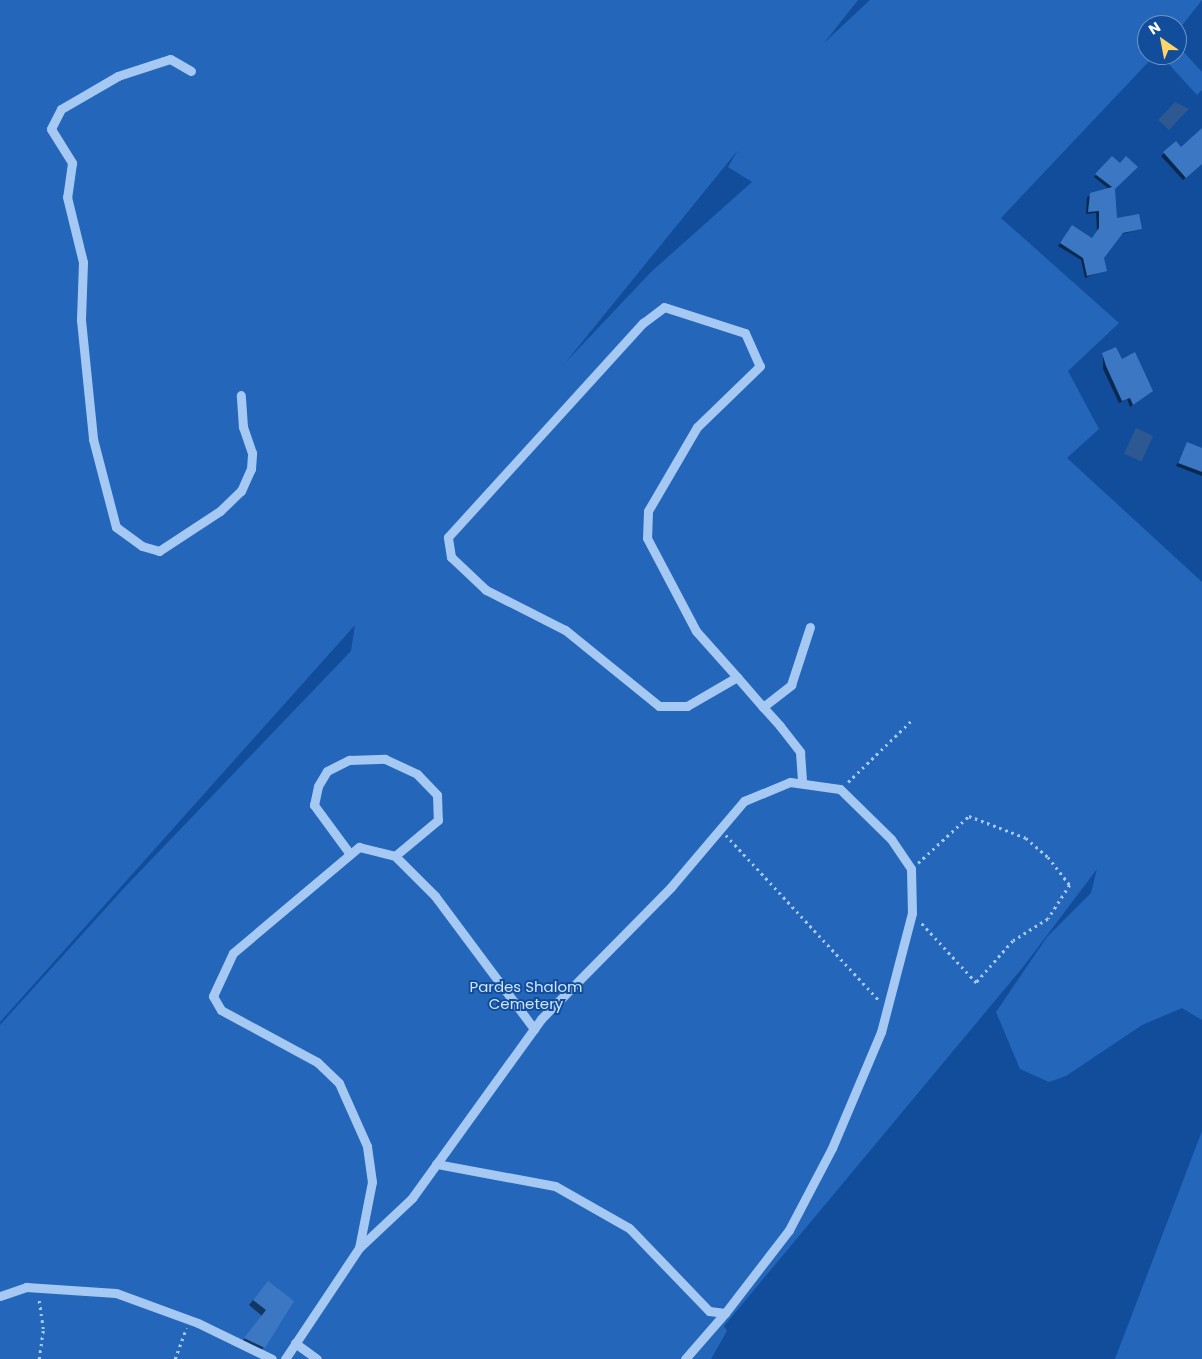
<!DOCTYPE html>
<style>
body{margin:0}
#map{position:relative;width:1202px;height:1359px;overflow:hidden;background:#124d9c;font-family:Poppins,sans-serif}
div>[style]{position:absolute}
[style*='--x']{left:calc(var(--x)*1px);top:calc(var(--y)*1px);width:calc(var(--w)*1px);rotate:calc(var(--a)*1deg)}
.green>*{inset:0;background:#2467ba}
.water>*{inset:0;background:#2d5892;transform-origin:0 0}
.shadow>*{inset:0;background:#0007}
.building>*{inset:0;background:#3b77c3}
.path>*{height:2.5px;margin-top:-1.25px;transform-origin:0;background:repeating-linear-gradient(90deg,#a6c9f4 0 2.5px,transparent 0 6.5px)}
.minor>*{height:9px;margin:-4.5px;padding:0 4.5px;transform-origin:4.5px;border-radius:4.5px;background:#a6c9f4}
span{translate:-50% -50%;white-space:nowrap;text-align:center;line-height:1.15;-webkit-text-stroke:4px #124d9c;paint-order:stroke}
.park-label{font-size:15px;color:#cfe4fe}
.north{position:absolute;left:1137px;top:15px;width:50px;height:50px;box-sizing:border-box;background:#124d9c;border:1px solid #7194c4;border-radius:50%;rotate:327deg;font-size:14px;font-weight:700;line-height:20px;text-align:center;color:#fff}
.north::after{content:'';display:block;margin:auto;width:18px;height:22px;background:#ffd56a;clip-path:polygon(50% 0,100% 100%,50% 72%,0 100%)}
</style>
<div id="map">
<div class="green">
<i style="clip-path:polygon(evenodd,0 0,858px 0,824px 43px,870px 0,1202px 0,1177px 32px,1177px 25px,1147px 25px,1147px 55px,1155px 55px,1001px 218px,1119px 323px,1068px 371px,1099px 429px,1067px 458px,1202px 582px,1202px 1020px,1182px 1008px,1142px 1025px,1066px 1076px,1049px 1082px,1020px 1069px,996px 1012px,1047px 937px,1091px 893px,1097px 869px,1023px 967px,724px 1326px,727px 1331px,711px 1359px,0 1359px,0 1025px,126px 886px,351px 651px,355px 625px,0 1022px,0 0,738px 150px,728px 167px,752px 182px,651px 272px,565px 363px,738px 150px)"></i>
<i style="clip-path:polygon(1179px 47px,1202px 72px,1202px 90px,1197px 95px,1165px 60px,1177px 55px)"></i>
<i style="clip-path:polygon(1202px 1130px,1202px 1359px,1115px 1359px,1202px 1131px)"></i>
</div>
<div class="water">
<i style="clip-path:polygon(1175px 102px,1189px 109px,1169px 130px,1158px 120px)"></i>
<i style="left:1136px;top:428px;width:19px;height:28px;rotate:25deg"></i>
</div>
<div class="shadow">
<i style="clip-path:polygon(1202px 130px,1202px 163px,1183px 180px,1161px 156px,1175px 142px,1181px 149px)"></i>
<i style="clip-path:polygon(1112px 157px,1116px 219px,1141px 229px,1119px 235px,1102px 258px,1106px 270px,1085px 278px,1081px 260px,1058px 246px,1072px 226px,1092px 239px,1097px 232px,1096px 213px,1086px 214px,1087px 197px,1109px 189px,1094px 177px)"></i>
<i style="clip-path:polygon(1103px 354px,1148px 394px,1130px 407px,1127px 399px,1119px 403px,1103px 369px)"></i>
<i style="clip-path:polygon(1187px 443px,1202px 449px,1202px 476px,1176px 466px)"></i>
<i style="clip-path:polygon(268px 1282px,264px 1347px,259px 1352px,241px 1343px,262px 1316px,249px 1305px)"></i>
</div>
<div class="building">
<i style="clip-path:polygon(1202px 128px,1202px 164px,1186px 178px,1163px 152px,1176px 141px,1181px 147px)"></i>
<i style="clip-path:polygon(1112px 156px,1120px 163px,1126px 156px,1138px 167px,1115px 189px,1117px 218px,1139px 214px,1142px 229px,1123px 233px,1104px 258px,1107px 271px,1087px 276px,1083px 258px,1060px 243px,1072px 225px,1092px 238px,1099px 228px,1099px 211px,1088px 212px,1090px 193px,1112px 187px,1095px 174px)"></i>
<i style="clip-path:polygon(1116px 347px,1122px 359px,1135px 352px,1153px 391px,1133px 405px,1130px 398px,1122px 401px,1106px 366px,1102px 353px)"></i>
<i style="clip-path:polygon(1187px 442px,1202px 448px,1202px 472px,1178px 463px)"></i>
<i style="clip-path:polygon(268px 1281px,294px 1301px,265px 1348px,244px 1338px,266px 1310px,253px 1300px)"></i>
</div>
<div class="path">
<i style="--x:848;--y:782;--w:89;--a:-44.1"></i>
<i style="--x:726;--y:835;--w:225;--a:47.2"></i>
<i style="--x:918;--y:863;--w:69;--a:-42.7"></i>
<i style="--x:969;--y:816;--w:61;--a:21.1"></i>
<i style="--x:1026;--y:838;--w:29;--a:41"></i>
<i style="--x:1048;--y:857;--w:36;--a:52"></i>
<i style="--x:1070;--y:885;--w:40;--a:122.9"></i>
<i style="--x:1048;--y:919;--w:41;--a:147.8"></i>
<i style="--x:1013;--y:941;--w:56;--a:131.4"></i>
<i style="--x:976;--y:983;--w:84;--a:-132.6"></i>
<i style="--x:39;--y:1359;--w:30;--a:-82"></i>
<i style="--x:43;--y:1329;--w:30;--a:-98"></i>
<i style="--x:175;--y:1359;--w:33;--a:-70"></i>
</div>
<div class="minor">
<i style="--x:191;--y:71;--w:24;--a:-150"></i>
<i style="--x:170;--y:59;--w:55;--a:161.9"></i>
<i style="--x:118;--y:76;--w:66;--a:149.9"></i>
<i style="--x:61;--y:109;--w:22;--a:117"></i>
<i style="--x:51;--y:129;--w:40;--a:58"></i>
<i style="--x:72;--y:163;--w:34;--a:98"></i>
<i style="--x:67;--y:197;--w:67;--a:76.2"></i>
<i style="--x:83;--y:262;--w:58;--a:92"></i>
<i style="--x:81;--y:320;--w:120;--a:84.2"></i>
<i style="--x:93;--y:439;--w:91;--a:75.4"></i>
<i style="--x:116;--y:527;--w:32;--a:36"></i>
<i style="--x:142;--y:546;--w:18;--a:16"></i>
<i style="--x:159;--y:551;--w:73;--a:-33.3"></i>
<i style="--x:220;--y:511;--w:29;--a:-44"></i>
<i style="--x:241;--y:491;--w:24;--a:-66"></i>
<i style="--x:251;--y:469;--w:16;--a:-86"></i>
<i style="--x:252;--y:453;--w:28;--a:-109"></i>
<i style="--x:243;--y:427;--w:32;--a:-94"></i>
<i style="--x:737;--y:677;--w:58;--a:149.9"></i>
<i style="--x:687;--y:706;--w:28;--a:180"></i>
<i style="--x:659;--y:706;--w:121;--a:-141"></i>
<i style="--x:565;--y:630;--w:89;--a:-153.1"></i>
<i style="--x:486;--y:590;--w:48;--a:-136.7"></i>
<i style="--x:451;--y:557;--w:20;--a:-99"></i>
<i style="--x:448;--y:537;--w:290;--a:-47.7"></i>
<i style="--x:643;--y:323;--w:26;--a:-37"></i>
<i style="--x:664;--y:307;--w:85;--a:17.8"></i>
<i style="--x:745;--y:333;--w:36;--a:66"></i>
<i style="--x:760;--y:366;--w:88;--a:135.9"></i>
<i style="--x:697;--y:427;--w:97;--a:120.3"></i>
<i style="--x:648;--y:511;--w:27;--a:92"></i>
<i style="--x:647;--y:538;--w:105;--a:62.2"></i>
<i style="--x:696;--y:631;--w:62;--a:48.3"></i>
<i style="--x:737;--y:677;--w:40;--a:49"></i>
<i style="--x:763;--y:707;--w:25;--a:48"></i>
<i style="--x:780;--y:726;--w:33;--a:52"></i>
<i style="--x:800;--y:752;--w:31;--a:86"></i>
<i style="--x:763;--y:707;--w:36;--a:-38"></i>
<i style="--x:791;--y:685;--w:61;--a:-71.9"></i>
<i style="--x:350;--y:854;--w:61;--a:-126.3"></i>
<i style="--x:314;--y:805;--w:19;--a:-78"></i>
<i style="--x:318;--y:786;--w:17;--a:-59"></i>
<i style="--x:327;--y:771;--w:25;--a:-27"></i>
<i style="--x:349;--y:760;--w:36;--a:-2"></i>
<i style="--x:385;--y:759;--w:35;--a:25"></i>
<i style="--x:417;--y:774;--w:29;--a:46"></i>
<i style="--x:437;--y:795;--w:25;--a:88"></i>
<i style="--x:438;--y:820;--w:56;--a:140.1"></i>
<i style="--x:359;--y:1248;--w:67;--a:-78.9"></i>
<i style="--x:372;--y:1182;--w:36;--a:-98"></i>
<i style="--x:367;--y:1146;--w:69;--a:-114"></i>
<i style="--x:339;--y:1083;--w:30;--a:-136"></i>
<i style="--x:317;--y:1062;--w:109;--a:-151.6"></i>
<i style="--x:221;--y:1010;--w:16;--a:-120"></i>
<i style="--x:213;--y:996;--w:47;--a:-65.1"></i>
<i style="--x:233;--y:953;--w:165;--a:-40.1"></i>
<i style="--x:359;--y:847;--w:37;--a:14"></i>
<i style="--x:395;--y:856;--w:57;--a:45"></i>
<i style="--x:435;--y:896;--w:166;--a:53.3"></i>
<i style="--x:0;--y:1296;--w:28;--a:-19"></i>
<i style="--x:26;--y:1287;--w:90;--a:3.8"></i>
<i style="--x:116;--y:1293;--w:87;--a:20.1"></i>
<i style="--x:198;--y:1323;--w:82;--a:25.9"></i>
<i style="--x:295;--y:1343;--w:27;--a:36"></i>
<i style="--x:285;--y:1359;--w:133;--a:-56.3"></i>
<i style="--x:359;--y:1248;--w:73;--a:-43.3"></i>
<i style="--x:412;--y:1198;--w:221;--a:-54.2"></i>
<i style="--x:541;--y:1019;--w:185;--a:-45.4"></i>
<i style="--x:671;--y:887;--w:113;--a:-49.7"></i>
<i style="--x:744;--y:801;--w:50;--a:-22.4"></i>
<i style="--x:790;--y:782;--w:50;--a:8"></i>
<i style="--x:840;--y:789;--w:71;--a:44.4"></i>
<i style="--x:891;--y:839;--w:36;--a:56"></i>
<i style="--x:911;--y:869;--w:44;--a:88.7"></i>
<i style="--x:912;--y:913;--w:123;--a:104.6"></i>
<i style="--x:881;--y:1032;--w:126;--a:112.9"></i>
<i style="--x:832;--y:1148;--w:93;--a:117.7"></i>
<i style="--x:789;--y:1230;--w:105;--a:127.6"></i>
<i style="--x:725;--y:1313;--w:16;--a:-173"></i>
<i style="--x:709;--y:1311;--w:115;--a:-133.9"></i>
<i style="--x:629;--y:1228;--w:85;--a:-150.4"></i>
<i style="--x:555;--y:1186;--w:121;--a:-169.5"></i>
<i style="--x:685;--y:1359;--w:61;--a:-49"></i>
</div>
<div class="park-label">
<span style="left:526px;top:995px">Pardes Shalom<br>Cemetery</span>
</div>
<div class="north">N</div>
</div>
